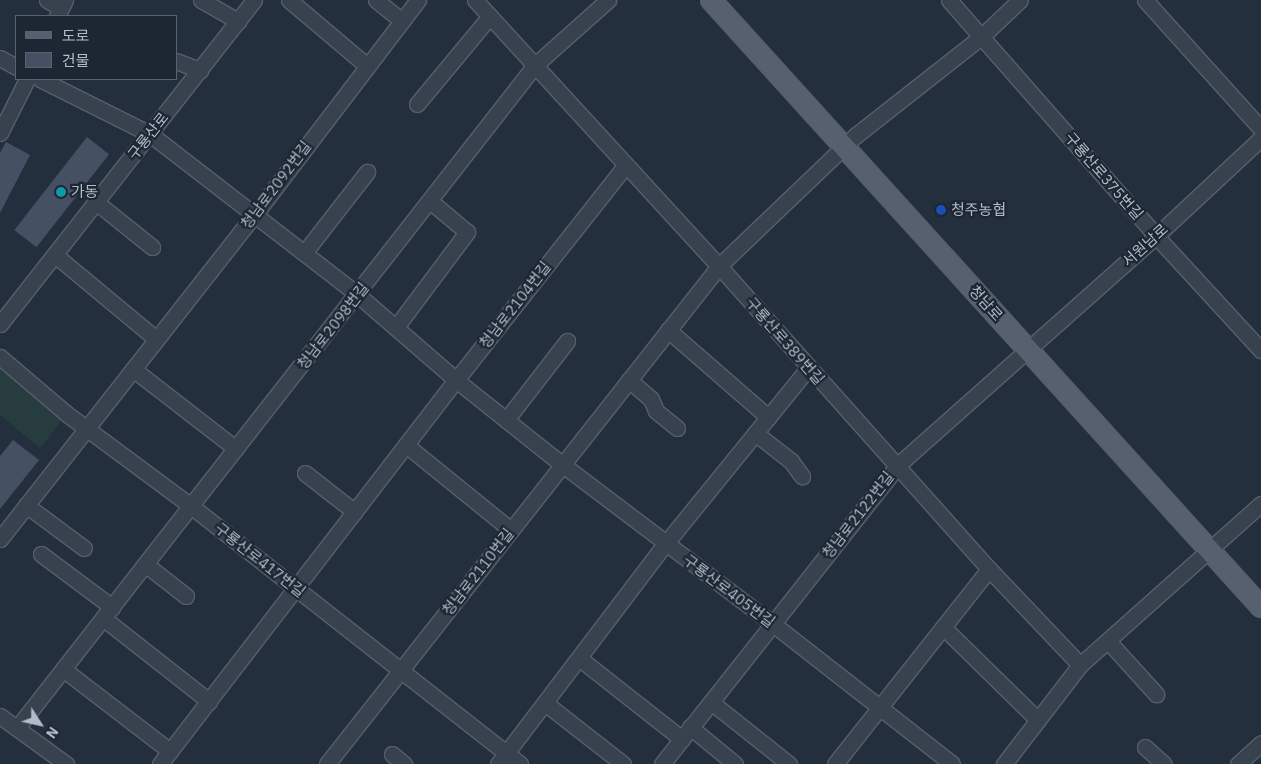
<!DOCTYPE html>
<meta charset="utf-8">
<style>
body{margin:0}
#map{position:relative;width:1261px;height:764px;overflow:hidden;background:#242f3e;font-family:"IBM Plex Sans","Noto Sans KR",sans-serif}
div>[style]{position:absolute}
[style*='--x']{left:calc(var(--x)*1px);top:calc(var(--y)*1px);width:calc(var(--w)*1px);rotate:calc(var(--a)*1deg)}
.green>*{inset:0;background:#263c3f}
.building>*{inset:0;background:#455162;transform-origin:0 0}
.roads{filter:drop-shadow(1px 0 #565f6c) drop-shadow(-1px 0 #565f6c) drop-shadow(0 1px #565f6c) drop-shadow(0 -1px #565f6c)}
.minor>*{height:15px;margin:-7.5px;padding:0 7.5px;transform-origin:7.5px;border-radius:7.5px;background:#38414e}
.major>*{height:20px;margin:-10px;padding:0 10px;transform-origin:10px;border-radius:10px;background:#56606e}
.dots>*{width:14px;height:14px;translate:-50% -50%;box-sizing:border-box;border:2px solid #1d2633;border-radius:50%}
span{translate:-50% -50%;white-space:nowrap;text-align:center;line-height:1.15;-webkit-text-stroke:4.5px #1d2633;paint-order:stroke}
.street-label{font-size:15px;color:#b4bcc9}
.poi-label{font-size:15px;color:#b4bcc9}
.left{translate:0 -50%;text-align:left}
.legend{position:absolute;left:15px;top:15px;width:162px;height:65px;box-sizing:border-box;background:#1d2633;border:1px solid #59626f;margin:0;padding:6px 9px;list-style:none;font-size:15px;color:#b4bcc9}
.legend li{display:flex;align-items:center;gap:10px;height:25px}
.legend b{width:25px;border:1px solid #59626f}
.north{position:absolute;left:15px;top:699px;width:50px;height:50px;-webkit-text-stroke:4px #1d2633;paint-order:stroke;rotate:125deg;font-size:14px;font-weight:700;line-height:20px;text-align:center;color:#b4bcc9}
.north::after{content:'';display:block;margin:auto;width:18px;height:22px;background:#b4bcc9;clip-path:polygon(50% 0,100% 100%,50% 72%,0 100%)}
</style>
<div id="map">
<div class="green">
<i style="clip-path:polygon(0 357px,67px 414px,40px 448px,0 415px)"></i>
</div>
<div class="building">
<i style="left:87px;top:137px;width:28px;height:118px;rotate:38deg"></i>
<i style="clip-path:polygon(6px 142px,30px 155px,0 213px,0 153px)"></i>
<i style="clip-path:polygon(13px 440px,39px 460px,0 509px,0 456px)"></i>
</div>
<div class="roads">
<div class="minor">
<i style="--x:47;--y:0;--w:16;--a:27"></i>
<i style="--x:201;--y:0;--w:43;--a:29.6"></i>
<i style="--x:289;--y:0;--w:102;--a:40.2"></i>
<i style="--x:376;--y:0;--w:33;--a:39"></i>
<i style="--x:475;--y:0;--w:361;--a:47.5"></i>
<i style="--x:719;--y:266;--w:406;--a:48.3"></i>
<i style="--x:989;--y:569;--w:132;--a:46.5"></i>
<i style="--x:949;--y:0;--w:314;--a:48.7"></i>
<i style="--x:1156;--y:236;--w:155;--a:47.4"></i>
<i style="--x:1145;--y:0;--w:173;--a:48"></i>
<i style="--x:57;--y:16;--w:18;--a:-63"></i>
<i style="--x:0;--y:58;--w:18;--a:29"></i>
<i style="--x:176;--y:61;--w:26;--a:21"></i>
<i style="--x:40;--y:79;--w:123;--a:26.6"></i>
<i style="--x:150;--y:134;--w:263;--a:37.7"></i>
<i style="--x:358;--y:295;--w:130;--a:40.9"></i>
<i style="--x:456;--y:380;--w:137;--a:38.5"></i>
<i style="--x:563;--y:465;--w:263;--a:37.1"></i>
<i style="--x:773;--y:624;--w:227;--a:38"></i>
<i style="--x:417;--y:104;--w:114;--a:-50.3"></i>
<i style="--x:0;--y:133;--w:60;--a:-63.4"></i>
<i style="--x:96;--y:202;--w:72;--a:38.8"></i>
<i style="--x:304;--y:253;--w:103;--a:-52.1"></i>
<i style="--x:55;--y:255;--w:131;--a:39.7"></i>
<i style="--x:0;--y:324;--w:412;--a:-51.9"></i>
<i style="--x:396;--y:327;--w:119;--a:-53.2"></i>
<i style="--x:467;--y:232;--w:48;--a:-140"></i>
<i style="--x:668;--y:330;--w:133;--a:41"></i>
<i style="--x:0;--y:357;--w:88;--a:40.4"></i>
<i style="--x:67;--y:414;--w:154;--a:36.6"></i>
<i style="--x:191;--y:506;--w:418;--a:38.1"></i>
<i style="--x:133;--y:369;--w:130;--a:37.8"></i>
<i style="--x:629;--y:380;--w:29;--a:41"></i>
<i style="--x:651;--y:399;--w:13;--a:67"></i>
<i style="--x:656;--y:411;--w:27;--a:39"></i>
<i style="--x:506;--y:420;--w:100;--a:-52.3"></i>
<i style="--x:755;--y:433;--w:46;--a:37.9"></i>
<i style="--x:791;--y:461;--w:19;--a:54"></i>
<i style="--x:406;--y:445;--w:135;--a:39"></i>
<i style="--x:305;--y:473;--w:63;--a:38"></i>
<i style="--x:26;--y:505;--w:72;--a:36.6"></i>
<i style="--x:0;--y:539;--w:413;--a:-51.9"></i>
<i style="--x:255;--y:214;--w:269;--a:-52.7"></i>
<i style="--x:41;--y:554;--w:89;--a:36.7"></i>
<i style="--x:145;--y:564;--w:52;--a:38"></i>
<i style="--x:103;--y:618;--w:135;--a:38.1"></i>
<i style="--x:943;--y:627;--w:133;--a:44.4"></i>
<i style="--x:1108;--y:641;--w:72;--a:47.8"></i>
<i style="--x:579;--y:658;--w:131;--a:38.2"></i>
<i style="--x:63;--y:669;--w:135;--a:37.5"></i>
<i style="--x:711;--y:702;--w:100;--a:38.5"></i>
<i style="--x:545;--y:703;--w:99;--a:38"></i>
<i style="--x:0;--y:716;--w:82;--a:36"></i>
<i style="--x:690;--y:727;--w:58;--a:39.4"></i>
<i style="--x:17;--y:728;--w:841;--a:-52"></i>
<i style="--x:535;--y:65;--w:98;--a:-41.7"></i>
<i style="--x:1145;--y:747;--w:25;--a:42"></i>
<i style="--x:392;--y:754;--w:16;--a:40"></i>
<i style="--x:160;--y:764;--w:485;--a:-52.4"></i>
<i style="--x:456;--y:380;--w:273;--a:-51.7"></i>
<i style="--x:327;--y:764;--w:634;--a:-51.79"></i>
<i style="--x:719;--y:266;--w:188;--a:-43.7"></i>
<i style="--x:855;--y:136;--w:162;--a:-38.2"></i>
<i style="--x:982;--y:36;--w:52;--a:-43.5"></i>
<i style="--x:498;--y:764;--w:278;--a:-52.8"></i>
<i style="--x:666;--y:543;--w:225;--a:-50.9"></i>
<i style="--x:662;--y:764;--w:381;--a:-51.7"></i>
<i style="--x:898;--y:465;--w:345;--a:-41.6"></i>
<i style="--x:1156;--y:236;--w:144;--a:-43"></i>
<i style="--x:835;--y:764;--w:248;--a:-51.7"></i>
<i style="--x:1004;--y:764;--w:125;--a:-52.5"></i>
<i style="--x:1080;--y:665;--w:242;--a:-41.7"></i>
<i style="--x:1238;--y:764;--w:31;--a:-42"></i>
</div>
<div class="major">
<i style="--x:711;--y:0;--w:819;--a:47.82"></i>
</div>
</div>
<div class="dots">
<i style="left:61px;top:192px;background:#0f9aa8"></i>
<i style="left:941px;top:210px;background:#1a4fb4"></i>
</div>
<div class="street-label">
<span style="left:148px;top:136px;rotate:-52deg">구룡산로</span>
<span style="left:1104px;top:176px;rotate:49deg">구룡산로375번길</span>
<span style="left:276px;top:185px;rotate:-53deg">청남로2092번길</span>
<span style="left:1145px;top:245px;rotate:-42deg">서원남로</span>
<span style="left:986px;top:303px;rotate:48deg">청남로</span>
<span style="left:515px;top:305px;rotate:-52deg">청남로2104번길</span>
<span style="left:333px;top:326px;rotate:-52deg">청남로2098번길</span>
<span style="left:785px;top:341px;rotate:49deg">구룡산로389번길</span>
<span style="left:858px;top:515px;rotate:-52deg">청남로2122번길</span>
<span style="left:260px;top:560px;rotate:38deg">구룡산로417번길</span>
<span style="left:478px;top:572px;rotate:-52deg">청남로2110번길</span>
<span style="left:729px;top:591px;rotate:37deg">구룡산로405번길</span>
</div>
<div class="poi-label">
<span class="left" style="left:71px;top:192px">가동</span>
<span class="left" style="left:951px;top:210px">청주농협</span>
</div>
<ul class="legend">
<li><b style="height:6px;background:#56606e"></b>도로</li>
<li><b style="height:14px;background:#455162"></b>건물</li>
</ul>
<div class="north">N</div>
</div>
